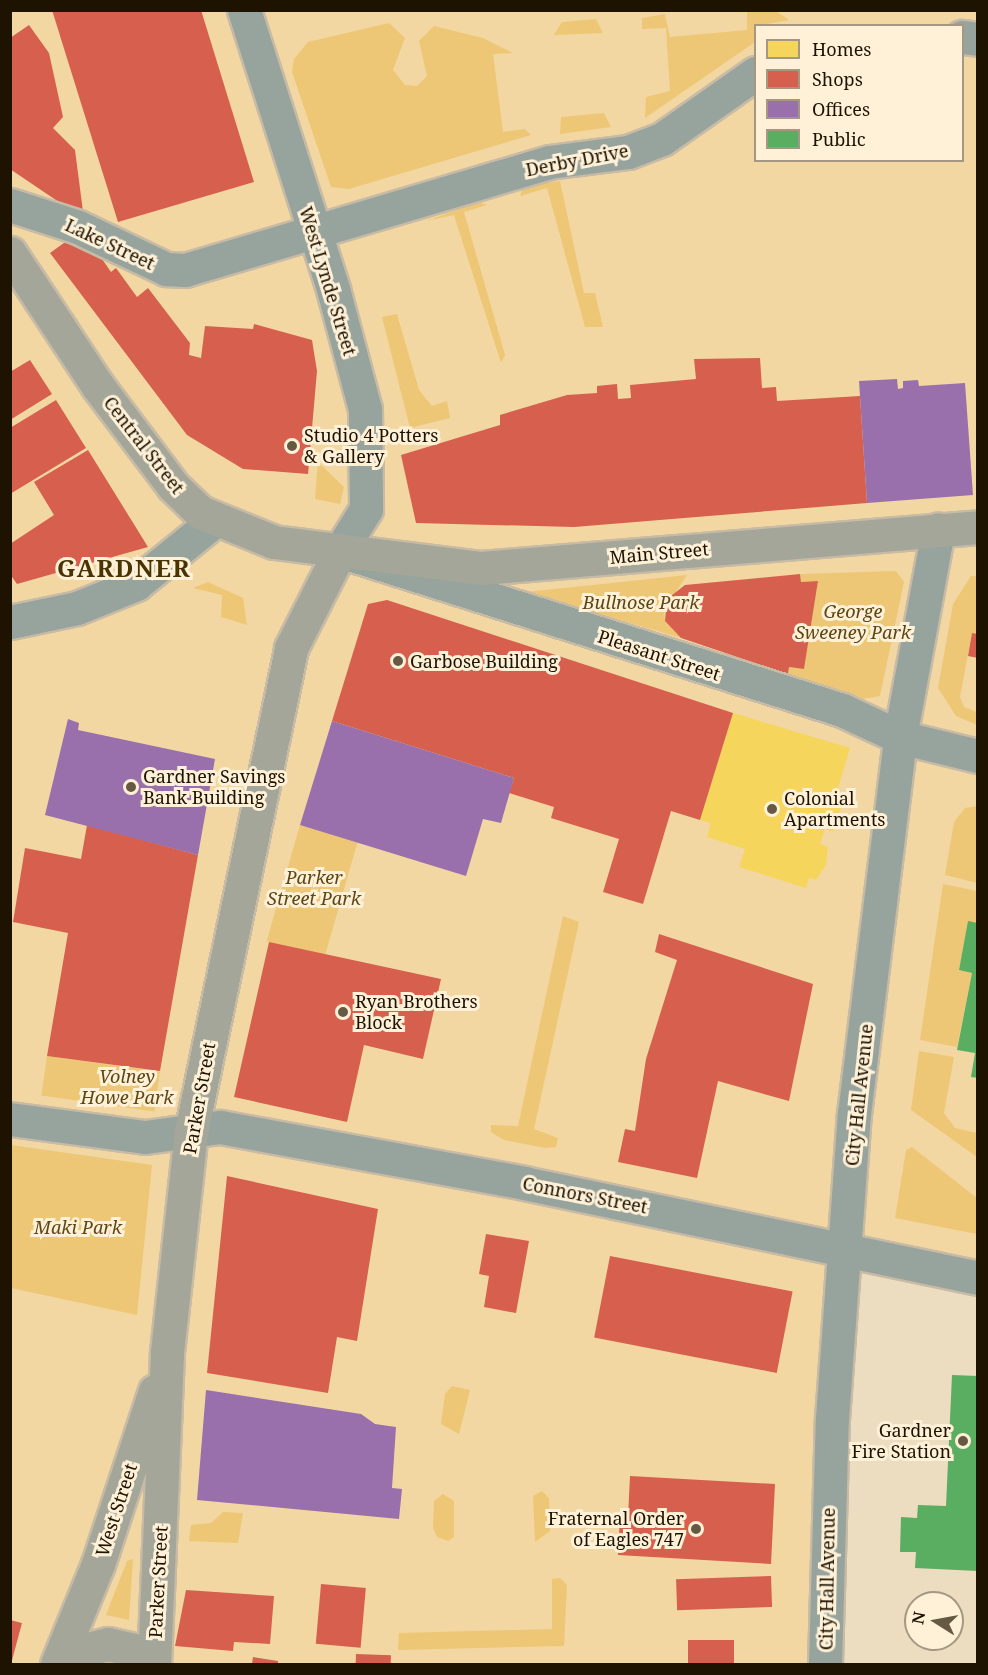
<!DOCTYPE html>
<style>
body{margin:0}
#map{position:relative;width:988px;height:1675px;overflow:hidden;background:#ecdcc0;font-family:"Noto Serif",serif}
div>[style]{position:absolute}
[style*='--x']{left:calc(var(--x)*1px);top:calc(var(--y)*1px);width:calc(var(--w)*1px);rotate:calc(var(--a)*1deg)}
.built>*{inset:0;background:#f3d7a2}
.green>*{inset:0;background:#edc775;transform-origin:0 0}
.homes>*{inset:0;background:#f6d55c}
.shops>*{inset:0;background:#d6604d;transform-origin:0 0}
.offices>*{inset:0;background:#9970ab}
.public>*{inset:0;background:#5aae61}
.roads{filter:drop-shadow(2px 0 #c8bba5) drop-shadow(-2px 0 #c8bba5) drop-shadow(0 2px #c8bba5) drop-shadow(0 -2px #c8bba5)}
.minor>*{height:33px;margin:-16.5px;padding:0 16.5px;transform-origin:16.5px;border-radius:16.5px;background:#97a39d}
.major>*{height:33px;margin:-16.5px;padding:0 16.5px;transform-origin:16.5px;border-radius:16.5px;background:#a3a699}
.dots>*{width:16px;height:16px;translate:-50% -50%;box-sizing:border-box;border:3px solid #fef1d8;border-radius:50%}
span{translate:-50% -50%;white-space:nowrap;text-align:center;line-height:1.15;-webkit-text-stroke:6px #fef1d8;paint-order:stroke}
.street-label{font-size:18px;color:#1e1200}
.poi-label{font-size:18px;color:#1e1200}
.left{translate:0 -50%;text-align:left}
.right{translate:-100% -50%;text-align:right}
.park-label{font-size:18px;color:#5d4614;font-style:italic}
.district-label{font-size:24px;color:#493300;font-weight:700;letter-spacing:1.5px}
.frame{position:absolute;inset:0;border:12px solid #1e1200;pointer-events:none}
.legend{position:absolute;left:754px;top:24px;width:210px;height:138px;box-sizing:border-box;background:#fef1d8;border:2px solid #a49882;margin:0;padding:8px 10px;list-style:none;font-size:18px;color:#1e1200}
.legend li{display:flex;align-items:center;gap:12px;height:30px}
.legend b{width:30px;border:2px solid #a49882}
.north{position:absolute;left:904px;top:1591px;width:60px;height:60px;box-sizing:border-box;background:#fef1d8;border:2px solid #a49882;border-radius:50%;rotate:281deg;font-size:16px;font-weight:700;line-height:24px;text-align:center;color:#1e1200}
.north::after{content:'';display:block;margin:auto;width:21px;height:27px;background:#665943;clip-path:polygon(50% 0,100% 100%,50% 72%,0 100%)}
</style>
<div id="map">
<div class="built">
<i style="clip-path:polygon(evenodd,11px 11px,977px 11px,977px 1278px,847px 1249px,826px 1664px,11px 1664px,11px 11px,756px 26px,962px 26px,962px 160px,756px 160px,756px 26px)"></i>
</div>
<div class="green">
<i style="clip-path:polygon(747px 11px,776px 11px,789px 20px,756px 26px,755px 42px,645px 118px,646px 97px,670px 91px,666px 28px,642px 29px,642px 18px,665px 14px,670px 37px,747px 30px)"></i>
<i style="clip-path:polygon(596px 19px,603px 33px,554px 35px,562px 22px)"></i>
<i style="clip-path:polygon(389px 23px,405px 38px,393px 70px,405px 85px,417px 86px,427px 76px,419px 41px,434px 26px,483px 38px,513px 53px,493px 54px,503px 132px,525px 129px,531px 135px,349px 189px,331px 187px,292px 72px,294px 59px,308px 42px)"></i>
<i style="clip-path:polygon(604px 113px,611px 127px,560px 134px,561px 117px)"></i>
<i style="clip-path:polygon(560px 181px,584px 293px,595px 293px,603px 327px,585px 327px,547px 188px,520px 196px,524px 186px)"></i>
<i style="clip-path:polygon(478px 202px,487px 205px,464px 212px,505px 355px,501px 363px,454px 215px,426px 221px)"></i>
<i style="clip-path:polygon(397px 314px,419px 390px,432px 406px,447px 401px,450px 418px,410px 428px,382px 317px)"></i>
<i style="clip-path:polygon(318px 462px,344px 487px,340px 504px,315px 499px)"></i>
<i style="clip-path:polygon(896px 571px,904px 582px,880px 696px,863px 699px,788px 674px,789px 667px,804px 669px,818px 581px,801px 582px,800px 574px)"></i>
<i style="clip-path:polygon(687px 575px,664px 610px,665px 621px,681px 638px,526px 592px)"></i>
<i style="clip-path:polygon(971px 576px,977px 576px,977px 634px,972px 633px,960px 697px,964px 707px,977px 712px,977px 725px,956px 716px,938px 688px,953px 604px)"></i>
<i style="clip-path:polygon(208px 582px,243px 598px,247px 625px,221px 617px,222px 595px,193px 588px)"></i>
<i style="clip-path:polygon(977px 806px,977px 883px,945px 875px,954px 822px,965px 808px)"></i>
<i style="left:300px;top:825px;width:60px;height:121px;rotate:16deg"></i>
<i style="clip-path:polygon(943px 884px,977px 891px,977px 923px,968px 922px,959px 970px,972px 973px,957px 1047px,920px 1040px)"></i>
<i style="clip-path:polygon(563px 916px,579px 922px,534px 1129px,558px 1138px,556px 1147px,545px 1148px,504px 1140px,491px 1132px,491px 1125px,518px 1126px)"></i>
<i style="clip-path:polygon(919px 1051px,954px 1057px,944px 1113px,955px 1128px,977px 1133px,977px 1157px,911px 1110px)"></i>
<i style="left:47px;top:1056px;width:114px;height:40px;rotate:8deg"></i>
<i style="clip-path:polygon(11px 1145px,152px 1165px,137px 1315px,11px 1288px)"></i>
<i style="clip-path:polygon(912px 1147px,977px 1198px,977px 1234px,895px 1218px,906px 1150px)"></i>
<i style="clip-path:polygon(452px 1386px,470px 1390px,459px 1434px,441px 1424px,445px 1394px)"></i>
<i style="clip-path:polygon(542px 1491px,549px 1498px,550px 1531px,535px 1542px,533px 1496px)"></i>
<i style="clip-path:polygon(443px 1494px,454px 1501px,454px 1537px,448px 1541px,437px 1537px,433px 1528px,434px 1501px)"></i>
<i style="clip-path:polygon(223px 1512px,243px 1513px,238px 1543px,189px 1541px,191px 1525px,211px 1523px)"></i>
<i style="clip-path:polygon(133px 1559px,129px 1620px,106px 1615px,127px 1561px)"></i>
<i style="clip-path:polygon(560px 1578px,567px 1585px,564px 1646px,398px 1650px,399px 1633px,552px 1629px,552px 1579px)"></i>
</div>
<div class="homes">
<i style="clip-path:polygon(733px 713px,850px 748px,836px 795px,844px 798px,833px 832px,825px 829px,820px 844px,828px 847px,826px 865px,816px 880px,809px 878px,806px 888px,739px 867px,745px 849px,707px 837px,711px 823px,700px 820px)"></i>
</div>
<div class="shops">
<i style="clip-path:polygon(52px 10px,201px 10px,254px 182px,118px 222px)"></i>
<i style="clip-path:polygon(29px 25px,49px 53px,63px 117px,53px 128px,75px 150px,84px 219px,10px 169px,10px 38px)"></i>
<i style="clip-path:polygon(68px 240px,100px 256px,111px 272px,116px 268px,137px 297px,148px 288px,190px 343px,189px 355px,201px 358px,205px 326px,253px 329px,254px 324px,312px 340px,317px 371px,308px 474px,243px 469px,187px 435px,50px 253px)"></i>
<i style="clip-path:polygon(760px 358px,762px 388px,776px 387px,777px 401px,860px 396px,867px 503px,574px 527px,416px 523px,401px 455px,500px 425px,500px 415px,567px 395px,597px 393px,597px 386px,617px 384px,618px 399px,631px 398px,630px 385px,696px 379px,694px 359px)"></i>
<i style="clip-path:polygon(30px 360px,52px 394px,10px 420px,10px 372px)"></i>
<i style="clip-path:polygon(56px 400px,86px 448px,10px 494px,10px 428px)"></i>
<i style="clip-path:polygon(88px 450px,148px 547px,17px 584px,10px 574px,10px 544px,54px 515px,34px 482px)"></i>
<i style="clip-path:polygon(800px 574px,801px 582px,818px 581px,804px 669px,789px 667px,788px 674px,681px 638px,665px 621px,667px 599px,685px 585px)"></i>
<i style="clip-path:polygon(387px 600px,733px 713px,700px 820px,671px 811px,643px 904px,603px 892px,619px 839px,551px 818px,554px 807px,509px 793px,514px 778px,332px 721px,368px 604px)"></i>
<i style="clip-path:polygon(972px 633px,978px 634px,978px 658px,968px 656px)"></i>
<i style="clip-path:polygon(87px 825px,198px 855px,160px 1071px,47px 1056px,68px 933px,13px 922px,25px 848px,81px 859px)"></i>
<i style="clip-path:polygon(659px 934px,813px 984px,789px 1101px,718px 1081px,697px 1178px,618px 1162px,625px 1129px,635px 1131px,646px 1059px,677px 960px,655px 952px)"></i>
<i style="clip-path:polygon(269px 942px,441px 979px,423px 1059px,364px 1045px,347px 1122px,234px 1097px)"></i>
<i style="clip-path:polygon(227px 1176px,378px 1209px,357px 1341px,337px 1337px,328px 1393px,207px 1373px)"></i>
<i style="clip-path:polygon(486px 1234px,529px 1241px,516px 1313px,484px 1307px,489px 1276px,479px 1274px)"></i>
<i style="left:610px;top:1256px;width:186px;height:83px;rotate:11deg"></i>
<i style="clip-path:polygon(630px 1476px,775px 1484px,771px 1564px,618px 1555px,620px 1516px,628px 1517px)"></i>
<i style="left:771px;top:1576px;width:31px;height:95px;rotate:88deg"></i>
<i style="left:321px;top:1584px;width:45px;height:60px;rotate:5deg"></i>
<i style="clip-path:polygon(186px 1590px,274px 1596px,270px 1644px,234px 1642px,233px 1651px,175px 1646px)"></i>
<i style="clip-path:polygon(10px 1620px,22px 1623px,11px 1664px,10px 1664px)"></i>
<i style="left:734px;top:1640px;width:24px;height:46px;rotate:90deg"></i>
<i style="left:356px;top:1654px;width:35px;height:10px;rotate:2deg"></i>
<i style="clip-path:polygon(253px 1657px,278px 1661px,278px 1664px,252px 1664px)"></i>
</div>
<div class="offices">
<i style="clip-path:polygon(897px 379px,898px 389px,903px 388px,903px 381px,918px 380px,919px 386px,965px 383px,973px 495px,867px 503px,859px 381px)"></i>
<i style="clip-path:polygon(68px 719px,79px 723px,78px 730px,215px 759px,198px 855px,45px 815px)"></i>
<i style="clip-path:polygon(332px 721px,514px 778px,501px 823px,483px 819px,466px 876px,300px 825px)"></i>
<i style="clip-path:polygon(206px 1390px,361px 1414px,375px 1424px,396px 1427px,392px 1488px,402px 1489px,399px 1519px,197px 1500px)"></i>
</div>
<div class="public">
<i style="clip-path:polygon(968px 921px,978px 923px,978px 1078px,971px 1077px,975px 1053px,957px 1050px,972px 973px,959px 970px)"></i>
<i style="clip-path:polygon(952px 1375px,978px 1376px,978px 1571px,915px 1568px,916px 1552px,900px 1552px,901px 1517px,917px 1518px,918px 1505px,946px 1506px)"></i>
</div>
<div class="roads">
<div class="minor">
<i style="--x:244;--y:10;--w:293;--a:72.3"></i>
<i style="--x:333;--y:289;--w:124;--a:75.1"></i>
<i style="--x:365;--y:409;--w:100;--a:89.4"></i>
<i style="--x:366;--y:509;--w:49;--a:121.8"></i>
<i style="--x:340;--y:551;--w:527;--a:17.57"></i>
<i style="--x:842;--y:710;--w:64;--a:25"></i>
<i style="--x:900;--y:737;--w:80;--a:13.7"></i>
<i style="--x:962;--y:37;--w:16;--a:7"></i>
<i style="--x:10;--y:205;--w:71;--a:17.9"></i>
<i style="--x:78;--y:227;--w:98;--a:25.5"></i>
<i style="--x:166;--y:269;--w:19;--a:3"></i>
<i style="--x:185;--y:270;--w:380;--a:-16.5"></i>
<i style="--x:549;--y:162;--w:80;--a:-7.2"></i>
<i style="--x:628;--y:152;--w:36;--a:-21"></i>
<i style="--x:662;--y:139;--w:115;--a:-35.1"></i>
<i style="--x:10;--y:622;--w:68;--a:-11.8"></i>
<i style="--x:77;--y:608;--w:64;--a:-22.1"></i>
<i style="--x:136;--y:584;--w:102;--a:-39"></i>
<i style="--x:10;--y:1119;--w:136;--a:7.6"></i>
<i style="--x:145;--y:1137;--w:76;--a:-7.6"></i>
<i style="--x:220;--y:1127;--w:309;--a:10.4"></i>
<i style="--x:524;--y:1183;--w:464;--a:11.8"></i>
<i style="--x:825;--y:1664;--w:245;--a:-88.4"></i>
<i style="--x:832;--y:1419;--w:306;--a:-85.9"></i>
<i style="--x:854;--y:1114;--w:380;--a:-83"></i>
<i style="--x:900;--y:737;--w:211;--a:-79.6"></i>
</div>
<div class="major">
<i style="--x:10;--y:253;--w:158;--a:56.6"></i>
<i style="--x:97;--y:385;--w:126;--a:53"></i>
<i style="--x:173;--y:486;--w:37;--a:44"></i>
<i style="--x:200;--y:512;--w:80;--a:22.1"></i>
<i style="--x:274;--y:542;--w:209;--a:7.2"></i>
<i style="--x:481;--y:568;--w:499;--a:-4.7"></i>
<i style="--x:57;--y:1664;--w:108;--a:-67.7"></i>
<i style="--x:98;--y:1564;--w:182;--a:-71.8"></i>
<i style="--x:62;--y:1664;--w:18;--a:-41"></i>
<i style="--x:76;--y:1652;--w:33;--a:-14"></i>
<i style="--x:108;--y:1644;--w:26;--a:13"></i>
<i style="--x:133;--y:1650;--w:17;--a:54"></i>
<i style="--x:154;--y:1664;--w:312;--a:-87.6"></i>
<i style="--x:167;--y:1352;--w:221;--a:-83.8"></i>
<i style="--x:191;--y:1132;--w:494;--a:-78.3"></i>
<i style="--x:291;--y:648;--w:109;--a:-63.2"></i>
</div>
</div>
<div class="dots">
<i style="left:292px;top:446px;background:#665943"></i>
<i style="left:398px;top:661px;background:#665943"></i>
<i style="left:131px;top:787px;background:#665943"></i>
<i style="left:772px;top:809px;background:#665943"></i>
<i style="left:343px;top:1012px;background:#665943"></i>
<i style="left:963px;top:1441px;background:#665943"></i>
<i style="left:696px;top:1529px;background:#665943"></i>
</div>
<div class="street-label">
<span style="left:577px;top:160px;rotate:-11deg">Derby Drive</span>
<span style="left:110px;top:244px;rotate:25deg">Lake Street</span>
<span style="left:328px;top:281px;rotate:73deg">West Lynde Street</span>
<span style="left:144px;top:445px;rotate:52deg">Central Street</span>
<span style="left:659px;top:553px;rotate:-5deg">Main Street</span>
<span style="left:659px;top:655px;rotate:18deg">Pleasant Street</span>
<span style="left:859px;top:1095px;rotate:-84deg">City Hall Avenue</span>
<span style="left:199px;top:1098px;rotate:-80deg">Parker Street</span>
<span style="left:585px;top:1195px;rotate:11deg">Connors Street</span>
<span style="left:116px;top:1510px;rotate:-72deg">West Street</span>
<span style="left:827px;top:1579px;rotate:-89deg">City Hall Avenue</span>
<span style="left:158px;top:1582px;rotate:-87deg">Parker Street</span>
</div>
<div class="poi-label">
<span class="left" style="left:304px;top:446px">Studio 4 Potters<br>&amp; Gallery</span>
<span class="left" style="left:410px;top:661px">Garbose Building</span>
<span class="left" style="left:143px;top:787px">Gardner Savings<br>Bank Building</span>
<span class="left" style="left:784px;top:809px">Colonial<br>Apartments</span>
<span class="left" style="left:355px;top:1012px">Ryan Brothers<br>Block</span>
<span class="right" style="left:951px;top:1441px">Gardner<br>Fire Station</span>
<span class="right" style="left:684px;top:1529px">Fraternal Order<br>of Eagles 747</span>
</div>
<div class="park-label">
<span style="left:641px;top:602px">Bullnose Park</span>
<span style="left:853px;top:622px">George<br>Sweeney Park</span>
<span style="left:314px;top:888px">Parker<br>Street Park</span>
<span style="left:127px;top:1087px">Volney<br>Howe Park</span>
<span style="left:78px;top:1227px">Maki Park</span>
</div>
<div class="district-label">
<span style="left:124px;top:568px">GARDNER</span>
</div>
<div class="frame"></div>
<ul class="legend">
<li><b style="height:16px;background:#f6d55c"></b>Homes</li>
<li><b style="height:16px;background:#d6604d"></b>Shops</li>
<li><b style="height:16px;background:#9970ab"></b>Offices</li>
<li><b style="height:16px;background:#5aae61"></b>Public</li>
</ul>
<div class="north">N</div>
</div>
